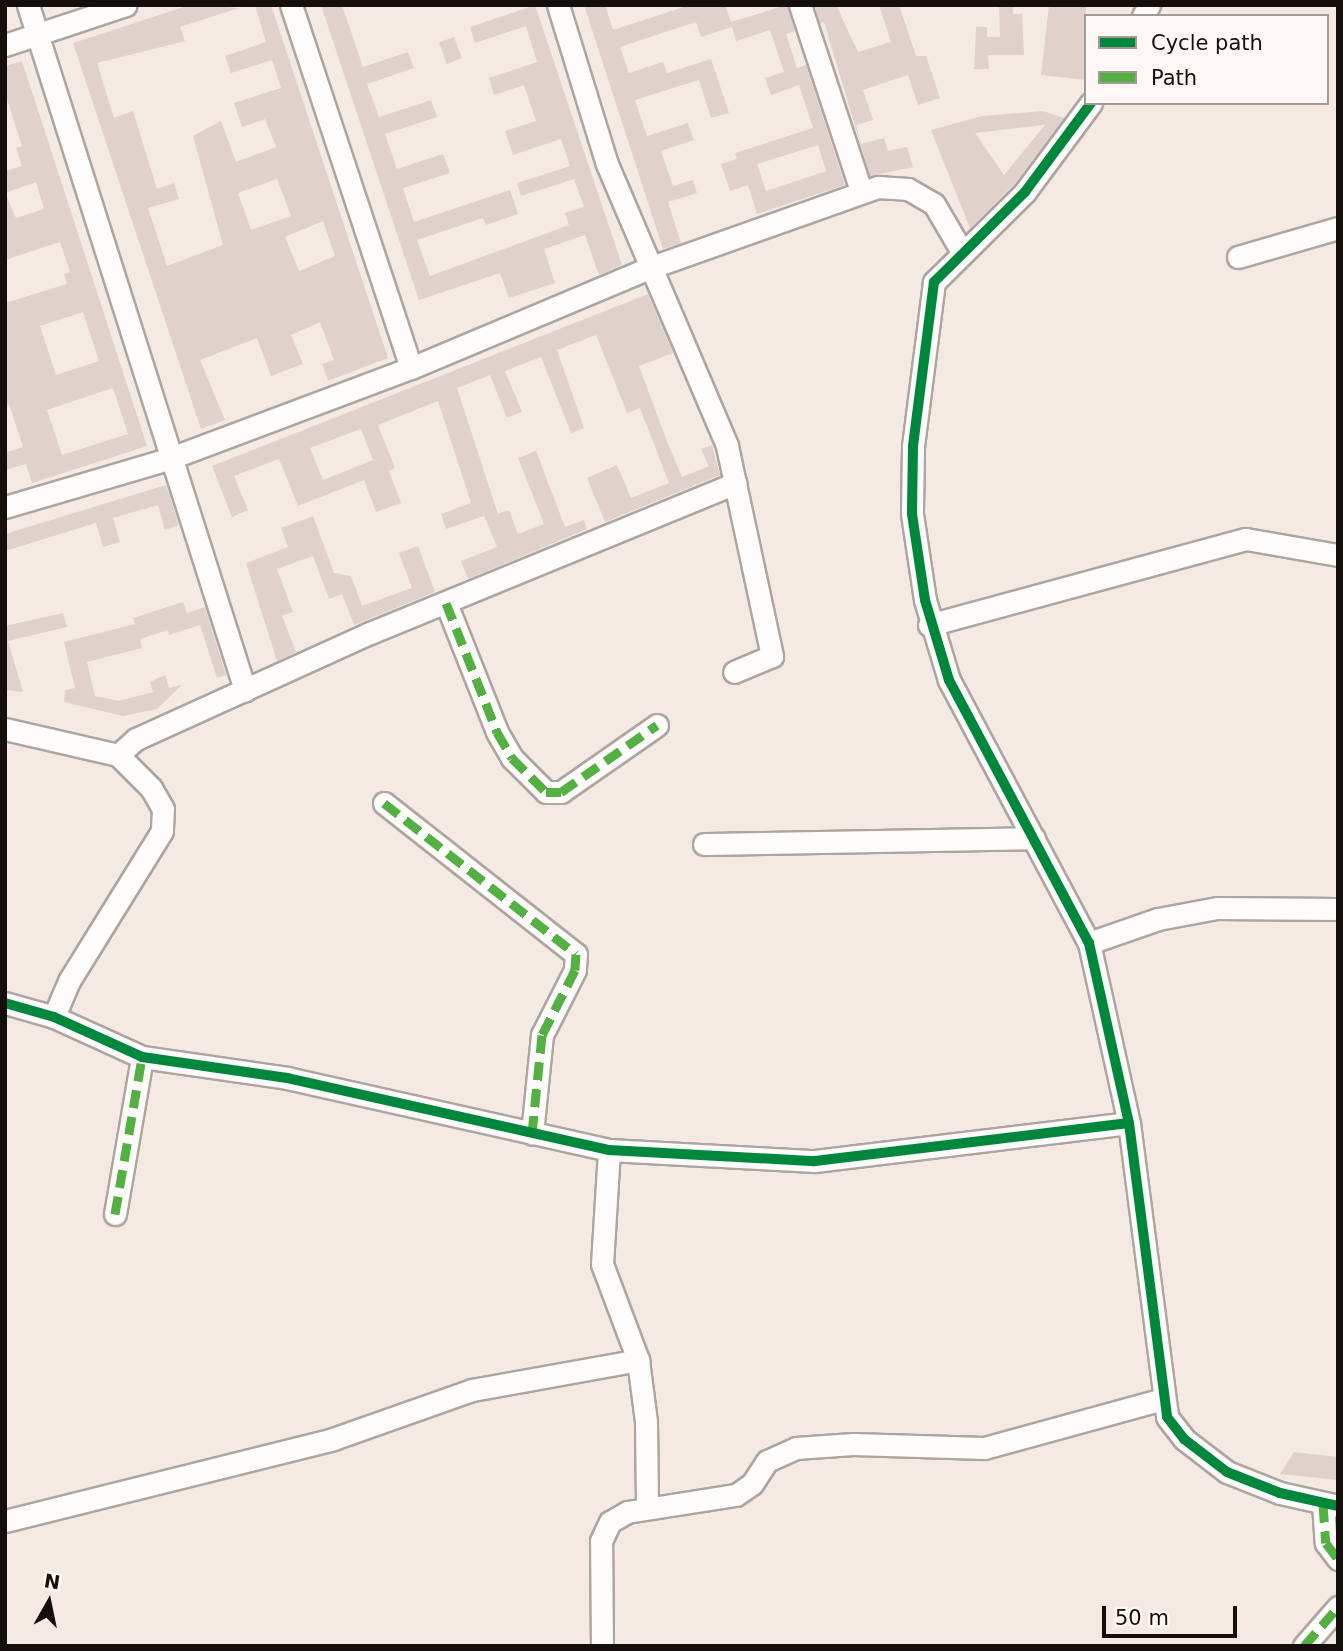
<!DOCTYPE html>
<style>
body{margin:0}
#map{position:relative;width:1343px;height:1651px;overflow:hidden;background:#f4e9e3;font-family:"DejaVu Sans",sans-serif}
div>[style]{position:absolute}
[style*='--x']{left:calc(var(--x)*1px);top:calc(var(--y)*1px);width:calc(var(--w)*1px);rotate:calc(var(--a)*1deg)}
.building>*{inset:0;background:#e1d1cd;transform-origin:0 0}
.roads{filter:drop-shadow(2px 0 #ada5a0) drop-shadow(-2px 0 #ada5a0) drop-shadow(0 2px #ada5a0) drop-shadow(0 -2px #ada5a0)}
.minor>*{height:21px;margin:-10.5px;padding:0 10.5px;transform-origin:10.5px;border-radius:10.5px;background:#fdfcfb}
.quiet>*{height:9px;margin-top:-4.5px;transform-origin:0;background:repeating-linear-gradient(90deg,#55b044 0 18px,transparent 0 27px)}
.cycleway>*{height:10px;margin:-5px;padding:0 5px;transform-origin:5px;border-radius:5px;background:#00873e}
span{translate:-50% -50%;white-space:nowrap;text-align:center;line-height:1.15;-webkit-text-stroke:6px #fff7f3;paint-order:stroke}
.frame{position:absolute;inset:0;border:7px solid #150f0b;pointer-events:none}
.legend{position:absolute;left:1084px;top:14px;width:245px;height:91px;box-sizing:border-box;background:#fff7f3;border:2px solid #a19a96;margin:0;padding:9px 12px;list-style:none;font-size:21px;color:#150f0b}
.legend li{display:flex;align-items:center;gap:14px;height:35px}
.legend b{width:35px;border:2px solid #a19a96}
.north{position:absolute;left:14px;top:1567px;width:70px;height:70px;-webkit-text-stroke:5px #fff7f3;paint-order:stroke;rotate:9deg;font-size:19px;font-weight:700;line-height:28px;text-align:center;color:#150f0b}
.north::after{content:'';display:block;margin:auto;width:24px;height:32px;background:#150f0b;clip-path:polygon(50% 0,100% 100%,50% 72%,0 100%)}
.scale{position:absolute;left:1102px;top:1606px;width:135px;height:32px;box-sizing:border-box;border:4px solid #150f0b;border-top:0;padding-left:9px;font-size:21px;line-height:24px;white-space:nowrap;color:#150f0b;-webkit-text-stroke:5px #fff7f3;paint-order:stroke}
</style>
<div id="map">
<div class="building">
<i style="clip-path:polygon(evenodd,190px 5px,239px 8px,180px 27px,185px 41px,97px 63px,114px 118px,133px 111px,157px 189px,174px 183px,179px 199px,148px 208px,167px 266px,223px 245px,193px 136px,221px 121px,236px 162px,276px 147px,265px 119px,242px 127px,234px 103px,281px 88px,272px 60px,231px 73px,225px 56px,266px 42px,255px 5px,271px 5px,388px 358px,328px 381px,322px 364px,334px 360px,320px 322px,291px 335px,303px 364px,271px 376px,257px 338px,200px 360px,225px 420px,201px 429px,73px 43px,190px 5px,277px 179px,291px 216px,251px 230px,238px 193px,277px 179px,190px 5px,323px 221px,335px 256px,299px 271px,285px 237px,323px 221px)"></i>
<i style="clip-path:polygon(321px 5px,342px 5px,363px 67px,408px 52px,414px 68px,367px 84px,379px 117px,431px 100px,437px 117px,385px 134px,397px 169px,443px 154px,450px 173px,403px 188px,414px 222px,510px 190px,518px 214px,486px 225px,483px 218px,417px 240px,430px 276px,569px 225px,565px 213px,584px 207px,574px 179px,521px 196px,517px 183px,570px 166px,561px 139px,513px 155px,505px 131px,536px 121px,524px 85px,494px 95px,489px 78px,537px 62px,526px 26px,475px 43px,470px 27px,535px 5px,622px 265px,599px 275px,585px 235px,544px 249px,555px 283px,509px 298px,500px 273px,419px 300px)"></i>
<i style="clip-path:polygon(evenodd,584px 5px,605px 5px,613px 30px,690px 5px,725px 5px,731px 22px,787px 5px,795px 31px,786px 34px,797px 68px,806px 65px,845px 185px,757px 214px,748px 185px,730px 191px,721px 164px,737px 159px,735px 153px,813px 128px,799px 85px,771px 95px,765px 78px,784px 72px,770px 30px,736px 41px,732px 27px,701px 37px,696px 22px,620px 47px,629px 73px,663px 62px,667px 73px,711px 59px,729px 113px,711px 118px,699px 80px,635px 100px,647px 136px,688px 123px,694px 140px,661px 151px,673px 186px,693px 180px,697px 193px,668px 202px,681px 243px,663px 249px,584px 5px,818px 145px,826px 171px,766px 191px,757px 164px,818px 145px)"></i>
<i style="clip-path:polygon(814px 5px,836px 5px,858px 52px,891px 42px,879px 5px,899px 5px,916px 56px,926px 56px,940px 98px,918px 105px,908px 75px,863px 90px,873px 120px,856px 125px,861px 144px,884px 138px,888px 151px,907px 147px,913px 167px,870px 176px,824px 22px,820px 23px)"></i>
<i style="clip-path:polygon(999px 5px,1013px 5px,1013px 14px,1022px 14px,1024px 55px,988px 55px,989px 69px,974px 69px,976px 27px,987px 27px,987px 37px,1000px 37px)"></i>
<i style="clip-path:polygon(1049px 5px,1086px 5px,1086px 80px,1041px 75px)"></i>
<i style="left:454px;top:37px;width:23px;height:16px;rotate:70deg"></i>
<i style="clip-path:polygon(evenodd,22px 61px,147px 446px,32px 483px,26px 464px,5px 470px,5px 453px,23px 447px,9px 404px,5px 405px,5px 303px,67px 284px,64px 274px,70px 272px,60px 242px,5px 260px,5px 193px,16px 218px,44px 209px,36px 182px,5px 193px,5px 171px,22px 166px,16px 148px,22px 146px,5px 93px,5px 66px,22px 61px,83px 312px,99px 361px,56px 375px,40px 326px,83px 312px,22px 61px,113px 388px,128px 434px,62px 455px,47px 410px,113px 388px)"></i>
<i style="clip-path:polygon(evenodd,1043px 111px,1064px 118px,1015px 183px,970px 228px,931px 130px,982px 116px,1043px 111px,1045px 125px,1004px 175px,975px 133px,1045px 125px)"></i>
<i style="clip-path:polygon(evenodd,648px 294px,673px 353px,639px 366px,668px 444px,682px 477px,709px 466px,701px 449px,712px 445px,720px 475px,605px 522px,587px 478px,617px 465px,631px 498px,669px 483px,640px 408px,627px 413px,596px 335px,557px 350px,584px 428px,571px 433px,541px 357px,505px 371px,522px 412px,507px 418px,490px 375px,457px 388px,498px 514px,509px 510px,518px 534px,544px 524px,518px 458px,536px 451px,565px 527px,584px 520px,587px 529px,468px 579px,461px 561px,497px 547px,484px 516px,446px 529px,441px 514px,471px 503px,438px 401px,378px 425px,395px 468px,389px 471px,401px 503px,376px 512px,364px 480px,298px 506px,279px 459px,234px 476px,248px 510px,232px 517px,212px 466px,648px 294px,361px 429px,373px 460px,323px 480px,310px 448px,361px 429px)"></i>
<i style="clip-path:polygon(166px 485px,179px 525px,165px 530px,158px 505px,113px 518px,120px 542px,103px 547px,96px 523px,5px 551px,5px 534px)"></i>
<i style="clip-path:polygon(313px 516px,334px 573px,351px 576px,362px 606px,412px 588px,399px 553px,418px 546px,435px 592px,354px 625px,342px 594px,329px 599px,313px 556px,277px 569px,293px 612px,282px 616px,296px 652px,277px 661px,246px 563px,288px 547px,281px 528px)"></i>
<i style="clip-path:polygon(183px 602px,187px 613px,205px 607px,226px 675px,217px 678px,200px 625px,169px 635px,168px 630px,140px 639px,142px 648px,87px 662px,95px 696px,119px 701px,153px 692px,150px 682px,165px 675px,169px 688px,182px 685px,157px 709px,123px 716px,64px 702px,65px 690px,75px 688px,64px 642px,135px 624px,133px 618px)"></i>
<i style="clip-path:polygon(63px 613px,67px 627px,8px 641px,23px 692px,5px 690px,5px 626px)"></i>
<i style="clip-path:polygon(1294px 1452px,1338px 1457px,1338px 1480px,1280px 1474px)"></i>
</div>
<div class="roads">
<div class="minor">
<i style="--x:28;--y:5;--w:719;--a:72.42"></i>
<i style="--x:291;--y:5;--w:382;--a:71.7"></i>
<i style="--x:558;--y:5;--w:166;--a:72.9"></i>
<i style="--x:607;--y:164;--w:306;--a:66.9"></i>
<i style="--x:727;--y:446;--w:215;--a:77.9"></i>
<i style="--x:772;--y:656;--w:41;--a:157.2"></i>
<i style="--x:800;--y:5;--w:196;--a:71.8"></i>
<i style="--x:1143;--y:16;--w:13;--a:-61"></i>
<i style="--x:5;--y:45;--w:127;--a:-18.3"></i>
<i style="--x:1091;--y:103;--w:111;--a:126.6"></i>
<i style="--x:1025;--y:192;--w:128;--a:135.3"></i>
<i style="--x:934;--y:282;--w:166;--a:97.3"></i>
<i style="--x:913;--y:447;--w:67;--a:90.9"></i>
<i style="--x:912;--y:514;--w:87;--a:81.4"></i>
<i style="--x:925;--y:600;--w:84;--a:73.3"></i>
<i style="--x:949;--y:680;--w:298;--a:62"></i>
<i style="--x:1089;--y:943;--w:184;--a:77.5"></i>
<i style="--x:1129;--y:1123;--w:296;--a:82.6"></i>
<i style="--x:1167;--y:1417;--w:28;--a:52"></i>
<i style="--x:1184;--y:1439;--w:54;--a:37.5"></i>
<i style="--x:1227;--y:1472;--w:57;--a:21.6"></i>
<i style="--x:1280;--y:1493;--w:59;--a:12.6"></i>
<i style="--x:1238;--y:257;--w:104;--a:-16.2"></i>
<i style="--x:5;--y:507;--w:173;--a:-16.4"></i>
<i style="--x:171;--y:458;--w:256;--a:-20.6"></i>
<i style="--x:411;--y:368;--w:258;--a:-22.8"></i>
<i style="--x:649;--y:268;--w:243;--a:-19.5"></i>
<i style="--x:878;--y:187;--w:30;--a:4"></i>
<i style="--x:908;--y:189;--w:30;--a:30"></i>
<i style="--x:934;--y:204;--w:53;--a:59.6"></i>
<i style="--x:446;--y:603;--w:139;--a:68.4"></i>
<i style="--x:497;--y:732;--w:30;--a:60"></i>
<i style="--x:512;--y:758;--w:48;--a:45"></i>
<i style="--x:546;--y:792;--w:15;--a:0"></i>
<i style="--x:561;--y:792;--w:117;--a:-34.9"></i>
<i style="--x:929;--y:625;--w:328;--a:-15.2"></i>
<i style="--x:1246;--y:539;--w:93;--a:9.9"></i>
<i style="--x:5;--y:729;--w:116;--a:13"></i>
<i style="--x:118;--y:755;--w:47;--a:45"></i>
<i style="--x:151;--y:788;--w:24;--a:60"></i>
<i style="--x:163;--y:809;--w:22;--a:93"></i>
<i style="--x:162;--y:831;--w:176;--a:121.8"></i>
<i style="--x:69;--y:981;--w:39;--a:113"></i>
<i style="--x:118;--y:755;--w:24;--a:-42"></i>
<i style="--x:136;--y:739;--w:257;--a:-24.4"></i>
<i style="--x:370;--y:633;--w:395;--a:-22.3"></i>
<i style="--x:384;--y:803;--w:244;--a:38.2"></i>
<i style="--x:576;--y:954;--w:16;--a:94"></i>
<i style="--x:575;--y:970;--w:73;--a:116.9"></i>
<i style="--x:542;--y:1035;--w:99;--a:95.8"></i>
<i style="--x:704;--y:844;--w:330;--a:-1"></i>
<i style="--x:1089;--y:943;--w:73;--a:-19.2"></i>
<i style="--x:1158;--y:919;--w:60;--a:-10.6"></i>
<i style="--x:1217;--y:908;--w:121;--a:0.5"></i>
<i style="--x:5;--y:1003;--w:51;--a:15.9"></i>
<i style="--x:54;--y:1017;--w:97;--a:24.4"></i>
<i style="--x:142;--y:1057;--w:147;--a:8.2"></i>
<i style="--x:287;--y:1078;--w:330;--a:12.6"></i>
<i style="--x:609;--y:1150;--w:206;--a:3.1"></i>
<i style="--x:815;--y:1161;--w:316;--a:-6.9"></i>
<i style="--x:609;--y:1150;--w:114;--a:93.5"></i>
<i style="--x:602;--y:1264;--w:103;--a:69.4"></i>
<i style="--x:638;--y:1360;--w:63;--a:82.6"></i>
<i style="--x:646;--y:1422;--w:84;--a:89.3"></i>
<i style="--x:115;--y:1214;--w:159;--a:-80.2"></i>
<i style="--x:1323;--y:1504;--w:39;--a:86"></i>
<i style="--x:1326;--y:1543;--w:20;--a:53"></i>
<i style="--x:5;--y:1521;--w:338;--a:-14"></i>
<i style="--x:333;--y:1439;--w:147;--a:-19.4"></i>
<i style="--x:472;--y:1390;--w:169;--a:-10.2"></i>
<i style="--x:602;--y:1646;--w:105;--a:-90.5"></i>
<i style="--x:601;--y:1541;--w:21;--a:-65"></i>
<i style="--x:610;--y:1522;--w:20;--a:-30"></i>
<i style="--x:627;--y:1512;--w:110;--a:-8.9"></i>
<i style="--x:736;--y:1495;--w:19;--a:-35"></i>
<i style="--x:752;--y:1484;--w:27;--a:-57"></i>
<i style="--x:767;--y:1461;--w:32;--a:-24"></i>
<i style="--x:796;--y:1448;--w:57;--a:-4"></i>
<i style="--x:853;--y:1444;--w:131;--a:1.7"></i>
<i style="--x:984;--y:1448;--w:186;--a:-15.3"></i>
<i style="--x:1304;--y:1646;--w:52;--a:-48.9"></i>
</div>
</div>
<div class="quiet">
<i style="--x:446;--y:603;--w:139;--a:68.4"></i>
<i style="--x:497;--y:732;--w:30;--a:60"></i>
<i style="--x:512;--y:758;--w:48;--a:45"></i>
<i style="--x:546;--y:792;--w:15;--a:0"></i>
<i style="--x:561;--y:792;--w:117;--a:-34.9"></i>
<i style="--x:384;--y:803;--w:244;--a:38.2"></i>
<i style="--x:576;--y:954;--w:16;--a:94"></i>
<i style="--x:575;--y:970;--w:73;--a:116.9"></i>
<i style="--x:542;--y:1035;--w:99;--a:95.8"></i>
<i style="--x:115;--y:1214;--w:159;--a:-80.2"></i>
<i style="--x:1323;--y:1504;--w:39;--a:86"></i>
<i style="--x:1326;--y:1543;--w:20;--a:53"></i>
<i style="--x:1304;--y:1646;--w:52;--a:-48.9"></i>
</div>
<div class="cycleway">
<i style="--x:1091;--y:103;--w:111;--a:126.6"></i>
<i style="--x:1025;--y:192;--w:128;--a:135.3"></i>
<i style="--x:934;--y:282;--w:166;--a:97.3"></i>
<i style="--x:913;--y:447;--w:67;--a:90.9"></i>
<i style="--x:912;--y:514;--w:87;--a:81.4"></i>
<i style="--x:925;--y:600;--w:84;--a:73.3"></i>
<i style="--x:949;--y:680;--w:298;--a:62"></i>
<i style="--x:1089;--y:943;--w:184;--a:77.5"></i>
<i style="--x:1129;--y:1123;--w:296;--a:82.6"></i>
<i style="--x:1167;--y:1417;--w:28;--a:52"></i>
<i style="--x:1184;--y:1439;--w:54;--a:37.5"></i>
<i style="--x:1227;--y:1472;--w:57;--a:21.6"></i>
<i style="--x:1280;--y:1493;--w:59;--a:12.6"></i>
<i style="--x:5;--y:1003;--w:51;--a:15.9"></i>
<i style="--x:54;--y:1017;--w:97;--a:24.4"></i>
<i style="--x:142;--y:1057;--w:147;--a:8.2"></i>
<i style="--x:287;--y:1078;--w:330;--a:12.6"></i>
<i style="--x:609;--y:1150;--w:206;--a:3.1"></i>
<i style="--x:815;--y:1161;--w:316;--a:-6.9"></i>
</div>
<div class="frame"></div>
<ul class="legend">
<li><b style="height:9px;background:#00873e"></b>Cycle path</li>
<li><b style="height:9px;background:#55b044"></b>Path</li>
</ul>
<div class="north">N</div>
<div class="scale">50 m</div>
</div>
